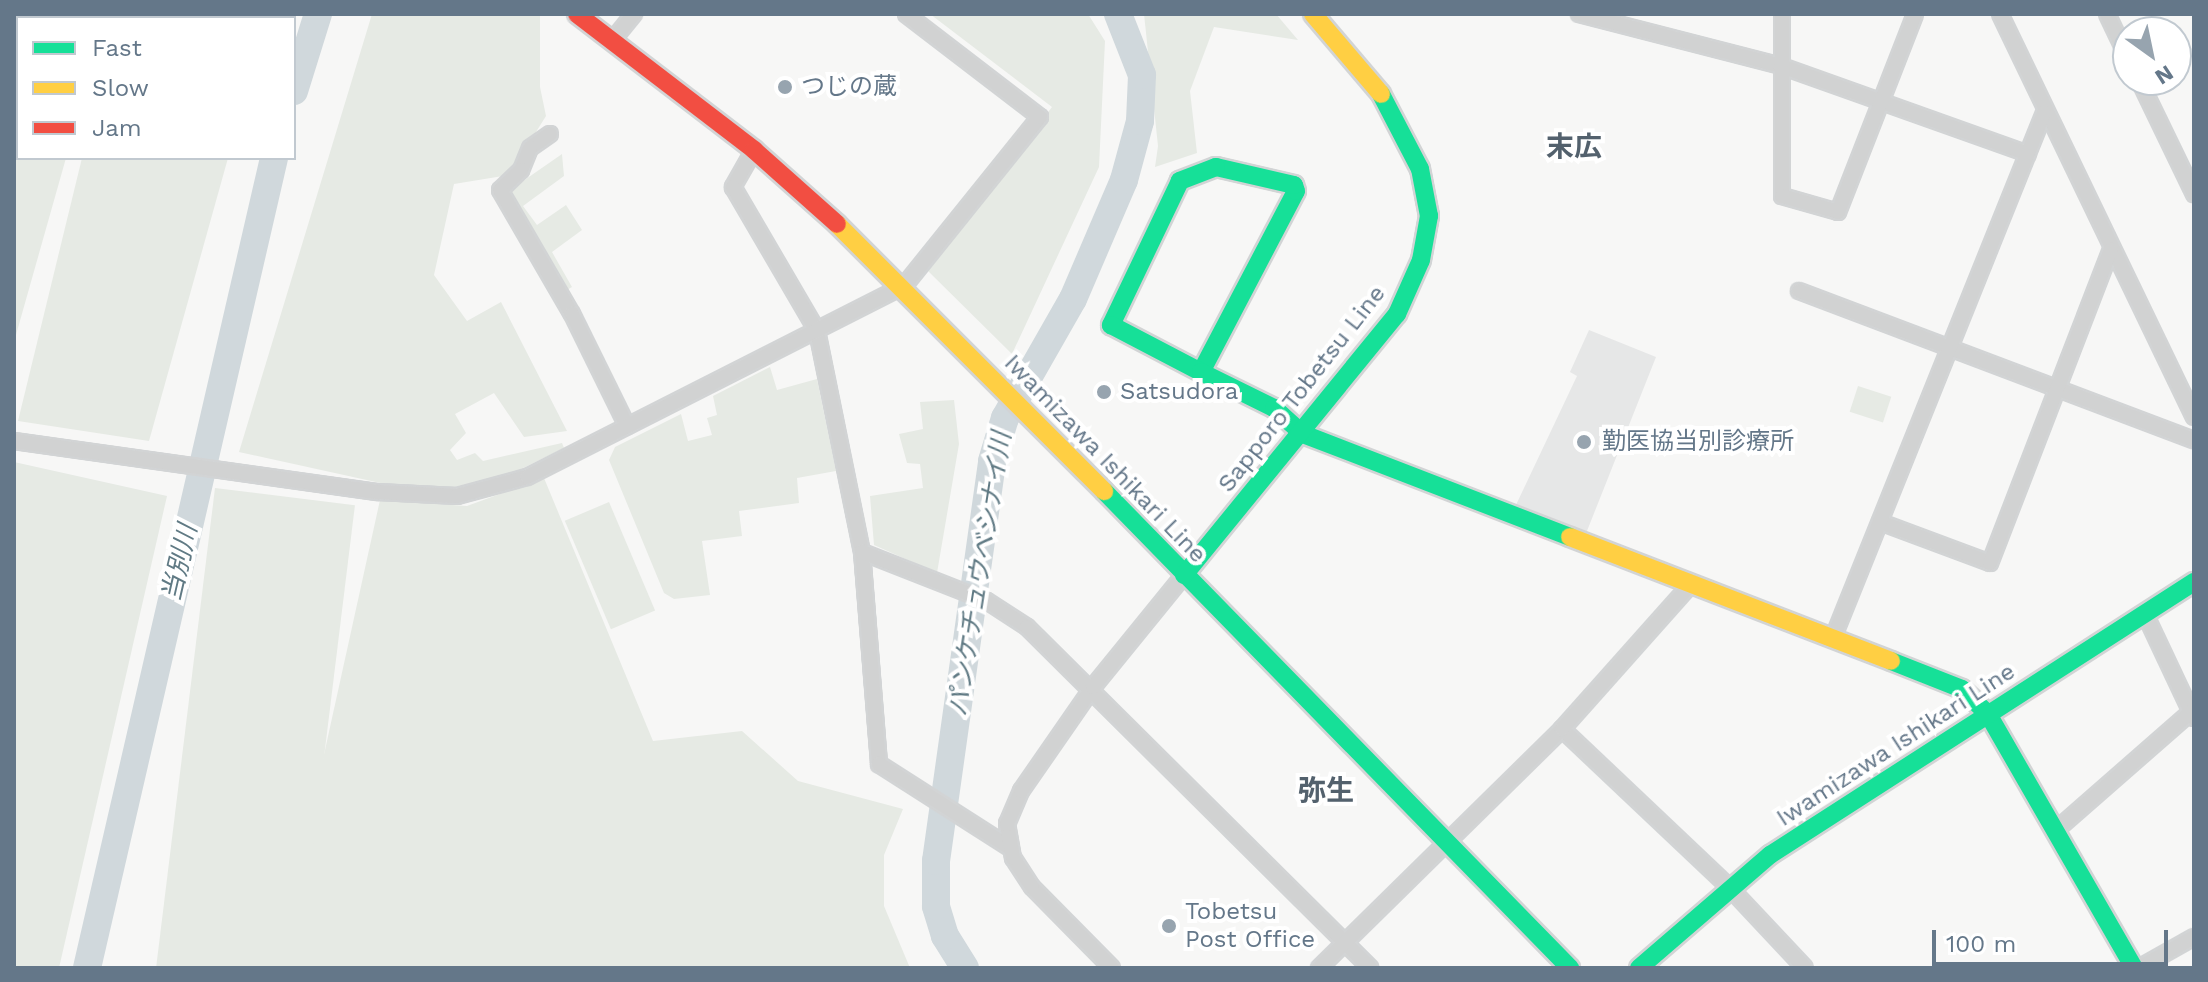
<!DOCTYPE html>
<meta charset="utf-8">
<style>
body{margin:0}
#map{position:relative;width:2208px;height:982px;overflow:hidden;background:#f7f7f6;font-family:"Work Sans","Noto Sans JP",sans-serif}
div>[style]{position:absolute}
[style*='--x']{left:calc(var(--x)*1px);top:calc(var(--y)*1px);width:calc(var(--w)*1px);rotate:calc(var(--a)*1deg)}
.built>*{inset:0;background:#e6e7e7}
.green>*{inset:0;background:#e6eae4;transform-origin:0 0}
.river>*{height:28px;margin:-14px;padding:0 14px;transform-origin:14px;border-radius:14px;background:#d0d8dc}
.roads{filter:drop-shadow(2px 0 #d2d4d5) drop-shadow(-2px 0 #d2d4d5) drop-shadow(0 2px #d2d4d5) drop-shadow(0 -2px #d2d4d5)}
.street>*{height:14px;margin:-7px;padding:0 7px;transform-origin:7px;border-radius:7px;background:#d1d2d2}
.fast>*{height:18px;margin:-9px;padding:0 9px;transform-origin:9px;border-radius:9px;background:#16e098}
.slow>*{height:18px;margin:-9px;padding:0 9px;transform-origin:9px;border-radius:9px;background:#ffcf43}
.jam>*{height:18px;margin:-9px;padding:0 9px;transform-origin:9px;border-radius:9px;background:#f24e42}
.dots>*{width:22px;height:22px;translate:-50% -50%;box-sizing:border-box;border:4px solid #fff;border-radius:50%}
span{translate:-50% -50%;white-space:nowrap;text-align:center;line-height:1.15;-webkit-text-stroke:8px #fff;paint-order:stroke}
.poi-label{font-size:24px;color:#647789}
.left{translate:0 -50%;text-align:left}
.street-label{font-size:24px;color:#647789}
.water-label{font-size:26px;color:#607a84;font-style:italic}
.quarter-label{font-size:28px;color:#53616d;font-weight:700}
.frame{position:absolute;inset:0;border:16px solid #647789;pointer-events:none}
.legend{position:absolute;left:16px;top:16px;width:280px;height:144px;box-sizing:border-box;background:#fff;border:2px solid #c1c9d0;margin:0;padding:10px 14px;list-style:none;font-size:24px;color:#647789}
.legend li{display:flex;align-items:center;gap:16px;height:40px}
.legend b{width:40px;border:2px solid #c1c9d0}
.north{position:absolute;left:2112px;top:16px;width:80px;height:80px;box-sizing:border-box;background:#fff;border:2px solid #c1c9d0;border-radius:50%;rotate:147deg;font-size:22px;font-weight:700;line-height:32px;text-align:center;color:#647789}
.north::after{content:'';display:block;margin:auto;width:28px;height:36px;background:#97a4af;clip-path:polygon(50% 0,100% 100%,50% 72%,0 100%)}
.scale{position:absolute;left:1932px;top:930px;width:236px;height:36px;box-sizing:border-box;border:4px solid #647789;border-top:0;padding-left:10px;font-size:24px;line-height:28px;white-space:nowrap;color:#647789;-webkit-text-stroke:6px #fff;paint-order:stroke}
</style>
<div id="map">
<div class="built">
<i style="clip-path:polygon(1589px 330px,1656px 357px,1585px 536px,1515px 507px,1577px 376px,1570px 372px)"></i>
</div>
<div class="green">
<i style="clip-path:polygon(14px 14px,105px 14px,18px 18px,18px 158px,66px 158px,14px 342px)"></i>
<i style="clip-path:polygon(372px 14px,540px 14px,540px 87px,546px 116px,509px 175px,454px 184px,434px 275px,467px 321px,501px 302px,567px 431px,524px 437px,494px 393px,455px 414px,466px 433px,450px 450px,457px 460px,475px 453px,483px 461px,562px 443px,564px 448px,517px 471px,455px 487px,394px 486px,239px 452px)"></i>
<i style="clip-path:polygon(930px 14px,1088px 14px,1105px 41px,1099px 167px,1012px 354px,928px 271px,1052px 107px)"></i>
<i style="clip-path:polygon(1144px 14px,1276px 14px,1298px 40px,1214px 27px,1190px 91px,1197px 153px,1155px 167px,1158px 146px)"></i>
<i style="clip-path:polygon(562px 154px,564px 176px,523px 206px,537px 225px,566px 205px,582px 230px,552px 252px,572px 287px,565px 291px,506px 193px)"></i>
<i style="clip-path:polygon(82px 158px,228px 158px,149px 441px,18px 421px)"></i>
<i style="clip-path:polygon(770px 367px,777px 390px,817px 379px,836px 471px,797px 478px,799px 503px,739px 511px,742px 536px,702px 541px,710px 595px,674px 599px,664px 593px,609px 460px,615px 447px,681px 414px,688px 441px,712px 435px,707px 418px,717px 415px,713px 396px)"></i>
<i style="left:1858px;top:386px;width:35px;height:27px;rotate:18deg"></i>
<i style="clip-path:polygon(954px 400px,959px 444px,937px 573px,874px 545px,870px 496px,923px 488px,920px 464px,907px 463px,899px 434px,923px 429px,920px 402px)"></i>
<i style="clip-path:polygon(14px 462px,167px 496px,59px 968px,14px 968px)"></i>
<i style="clip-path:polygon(544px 478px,653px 741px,742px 731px,798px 781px,903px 809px,884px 855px,884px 906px,910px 968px,277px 968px,380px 500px,467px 506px)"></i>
<i style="left:215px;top:488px;width:141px;height:492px;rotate:7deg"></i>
<i style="left:609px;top:502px;width:118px;height:48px;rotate:67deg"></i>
</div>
<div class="river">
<i style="--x:294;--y:91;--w:81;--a:-72.7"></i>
<i style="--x:87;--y:968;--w:831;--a:-77"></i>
<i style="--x:965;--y:968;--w:38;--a:-122"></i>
<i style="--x:945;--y:936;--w:31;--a:-107"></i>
<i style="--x:936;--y:906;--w:45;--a:-90"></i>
<i style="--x:936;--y:861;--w:404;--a:-82"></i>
<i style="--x:992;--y:461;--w:45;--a:-73.2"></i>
<i style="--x:1005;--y:418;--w:137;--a:-60.3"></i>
<i style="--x:1073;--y:299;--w:129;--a:-66.8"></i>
<i style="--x:1124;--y:180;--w:61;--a:-74.8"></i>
<i style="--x:1140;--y:121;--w:46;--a:-87.5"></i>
<i style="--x:1142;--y:75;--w:66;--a:-111.5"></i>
</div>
<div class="roads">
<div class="street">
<i style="--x:1579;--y:14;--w:209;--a:14.4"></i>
<i style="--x:1781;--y:66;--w:262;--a:19.6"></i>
<i style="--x:1782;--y:14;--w:182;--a:90"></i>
<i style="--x:1782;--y:196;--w:58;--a:15.9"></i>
<i style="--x:1838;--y:212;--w:212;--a:-68.7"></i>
<i style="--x:2000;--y:14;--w:447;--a:64.3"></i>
<i style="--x:2107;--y:14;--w:49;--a:64.5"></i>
<i style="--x:612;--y:41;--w:35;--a:-51"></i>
<i style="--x:2139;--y:80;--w:127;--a:64.2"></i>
<i style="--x:550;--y:134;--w:24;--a:145"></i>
<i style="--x:530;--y:148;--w:24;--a:112"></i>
<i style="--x:521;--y:170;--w:29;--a:136"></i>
<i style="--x:500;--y:190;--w:143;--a:59.9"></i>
<i style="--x:572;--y:314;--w:125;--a:63.8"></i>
<i style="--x:754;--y:150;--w:43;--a:119.6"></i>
<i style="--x:733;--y:187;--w:167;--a:59.7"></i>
<i style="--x:817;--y:331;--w:226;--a:78.5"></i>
<i style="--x:862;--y:552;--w:213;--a:85.4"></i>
<i style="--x:879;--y:764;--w:154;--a:32.6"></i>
<i style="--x:1799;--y:291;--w:422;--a:20.7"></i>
<i style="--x:14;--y:441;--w:368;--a:8"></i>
<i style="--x:378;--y:492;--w:79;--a:2.9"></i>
<i style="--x:457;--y:496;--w:73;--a:-15.2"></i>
<i style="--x:527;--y:477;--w:423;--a:-26.9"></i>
<i style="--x:904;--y:286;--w:217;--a:-51.2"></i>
<i style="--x:1040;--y:117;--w:169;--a:-142.5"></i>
<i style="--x:1880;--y:522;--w:117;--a:20.4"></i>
<i style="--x:1990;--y:563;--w:336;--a:-68.9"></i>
<i style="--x:862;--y:552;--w:134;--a:21.4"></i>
<i style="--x:987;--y:601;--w:48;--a:33"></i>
<i style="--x:1027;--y:627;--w:484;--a:44.8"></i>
<i style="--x:2145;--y:614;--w:115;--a:64.8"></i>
<i style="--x:1833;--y:638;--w:566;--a:-68.1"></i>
<i style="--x:1562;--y:729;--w:228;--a:43.4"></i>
<i style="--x:1728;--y:886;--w:112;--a:46.8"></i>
<i style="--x:2055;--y:831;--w:181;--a:-41.2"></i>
<i style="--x:1112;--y:968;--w:114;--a:-134.6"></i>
<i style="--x:1032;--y:887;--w:35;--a:-123"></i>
<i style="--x:1013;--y:858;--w:35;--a:-100"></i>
<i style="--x:1007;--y:824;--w:36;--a:-67"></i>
<i style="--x:1021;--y:791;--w:126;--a:-55.3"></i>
<i style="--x:1093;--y:687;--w:144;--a:-50.9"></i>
<i style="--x:1319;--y:968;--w:341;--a:-44.5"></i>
<i style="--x:1562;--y:729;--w:195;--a:-48.3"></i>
<i style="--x:2139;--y:968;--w:63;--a:-29.4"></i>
</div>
<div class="fast">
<i style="--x:1201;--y:372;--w:204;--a:-62.3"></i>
<i style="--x:1296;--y:191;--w:6;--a:-108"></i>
<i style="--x:1294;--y:185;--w:80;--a:-167"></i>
<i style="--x:1216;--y:167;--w:39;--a:159"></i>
<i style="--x:1180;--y:181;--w:160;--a:115.6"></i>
<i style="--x:1111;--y:325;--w:102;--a:27.6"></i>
<i style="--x:1201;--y:372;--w:81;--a:26.3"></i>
<i style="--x:1274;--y:408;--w:39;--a:42"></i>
<i style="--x:1303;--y:434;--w:286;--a:21.1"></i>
<i style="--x:1104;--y:491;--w:667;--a:45.67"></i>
<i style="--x:1184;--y:575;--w:337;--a:-50.8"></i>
<i style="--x:1397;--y:314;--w:59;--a:-66"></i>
<i style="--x:1421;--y:260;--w:45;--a:-79.7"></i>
<i style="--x:1429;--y:216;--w:48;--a:-100.8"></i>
<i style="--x:1420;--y:169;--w:85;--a:-117.5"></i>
<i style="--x:1891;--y:661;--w:76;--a:21.5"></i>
<i style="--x:1962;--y:689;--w:36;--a:44"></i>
<i style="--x:1988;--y:714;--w:293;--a:60.1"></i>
<i style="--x:1639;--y:968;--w:173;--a:-40.8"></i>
<i style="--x:1770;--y:855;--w:504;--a:-32.78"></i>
</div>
<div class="slow">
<i style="--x:1313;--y:14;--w:105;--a:49.6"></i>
<i style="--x:837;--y:224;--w:378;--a:45"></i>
<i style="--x:1570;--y:537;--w:344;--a:21.1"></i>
</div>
<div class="jam">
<i style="--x:577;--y:14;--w:223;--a:37.5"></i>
<i style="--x:754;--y:150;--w:111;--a:41.7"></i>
</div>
</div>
<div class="dots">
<i style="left:785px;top:87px;background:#97a4af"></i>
<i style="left:1104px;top:392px;background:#97a4af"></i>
<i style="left:1584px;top:442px;background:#97a4af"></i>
<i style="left:1169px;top:926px;background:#97a4af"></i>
</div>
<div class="poi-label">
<span class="left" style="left:801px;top:87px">つじの蔵</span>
<span class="left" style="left:1120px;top:392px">Satsudora</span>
<span class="left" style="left:1602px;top:442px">勤医協当別診療所</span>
<span class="left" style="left:1185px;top:926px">Tobetsu<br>Post Office</span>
</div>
<div class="street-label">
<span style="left:1302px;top:389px;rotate:-52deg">Sapporo Tobetsu Line</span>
<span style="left:1105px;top:459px;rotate:46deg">Iwamizawa Ishikari Line</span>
<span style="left:1896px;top:745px;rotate:-33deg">Iwamizawa Ishikari Line</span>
</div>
<div class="water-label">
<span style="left:180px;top:563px;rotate:-77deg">当別川</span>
<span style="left:980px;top:574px;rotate:-81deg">パンケチュウベシナイ川</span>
</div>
<div class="quarter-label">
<span style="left:1574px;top:147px">末広</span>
<span style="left:1326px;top:791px">弥生</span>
</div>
<div class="frame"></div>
<ul class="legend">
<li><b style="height:10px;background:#16e098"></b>Fast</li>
<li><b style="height:10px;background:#ffcf43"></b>Slow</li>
<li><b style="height:10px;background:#f24e42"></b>Jam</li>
</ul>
<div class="north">N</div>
<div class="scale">100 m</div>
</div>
